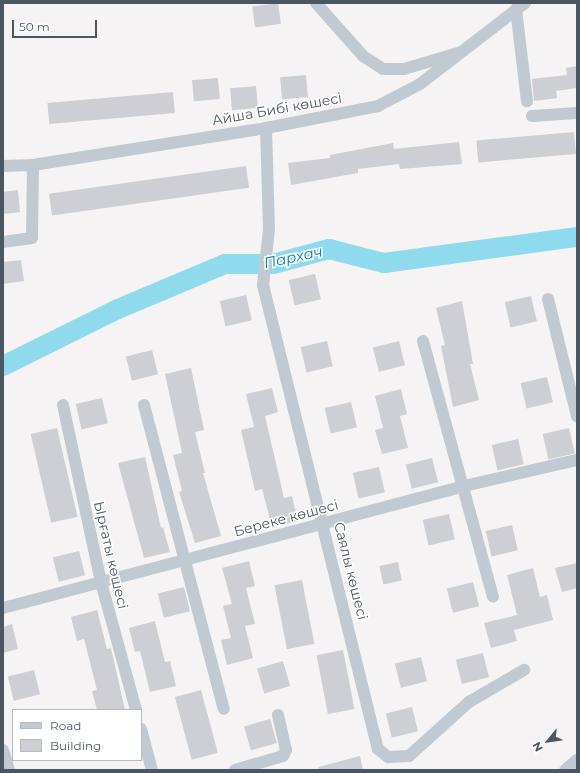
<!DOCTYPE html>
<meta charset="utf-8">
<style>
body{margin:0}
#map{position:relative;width:580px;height:773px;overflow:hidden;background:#f5f3f3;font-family:Montserrat,sans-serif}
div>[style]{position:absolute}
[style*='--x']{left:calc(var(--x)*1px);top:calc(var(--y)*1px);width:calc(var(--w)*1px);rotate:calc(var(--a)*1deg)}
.river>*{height:20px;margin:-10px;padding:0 10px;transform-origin:10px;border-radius:10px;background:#90daee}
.building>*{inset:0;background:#cdcfd5;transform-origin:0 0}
.minor>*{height:12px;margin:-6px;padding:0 6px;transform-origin:6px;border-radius:6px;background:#c1cad2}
span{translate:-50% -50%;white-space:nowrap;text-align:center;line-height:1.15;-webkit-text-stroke:3px #fff;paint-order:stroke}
.street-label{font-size:14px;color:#4a5661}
.water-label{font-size:15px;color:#0c7c9b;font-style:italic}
.frame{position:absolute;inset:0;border:4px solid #4a5661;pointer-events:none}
.legend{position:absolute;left:12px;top:709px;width:130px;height:52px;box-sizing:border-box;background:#fff;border:1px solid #b7bbc0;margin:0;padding:5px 7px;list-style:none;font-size:12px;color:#4a5661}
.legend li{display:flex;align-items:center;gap:8px;height:20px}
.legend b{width:20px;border:1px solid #b7bbc0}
.north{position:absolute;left:528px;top:721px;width:40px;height:40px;-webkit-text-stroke:3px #fff;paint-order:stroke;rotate:241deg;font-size:11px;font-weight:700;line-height:16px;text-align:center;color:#4a5661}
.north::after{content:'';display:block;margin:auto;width:14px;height:18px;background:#4a5661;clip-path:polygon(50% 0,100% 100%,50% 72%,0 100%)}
.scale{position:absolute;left:12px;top:20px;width:85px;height:18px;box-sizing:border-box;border:2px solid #4a5661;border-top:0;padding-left:5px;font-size:12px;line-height:14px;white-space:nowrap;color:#4a5661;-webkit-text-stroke:3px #fff;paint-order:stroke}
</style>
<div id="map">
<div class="river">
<i style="--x:3;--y:366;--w:128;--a:-26.4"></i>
<i style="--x:118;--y:309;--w:116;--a:-22.8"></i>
<i style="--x:225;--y:264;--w:48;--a:0"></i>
<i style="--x:273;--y:264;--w:58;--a:-15"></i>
<i style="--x:329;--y:249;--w:57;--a:14.3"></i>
<i style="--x:384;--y:263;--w:195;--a:-7.7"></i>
</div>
<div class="building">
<i style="left:278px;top:3px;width:21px;height:26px;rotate:82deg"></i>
<i style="clip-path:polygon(577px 66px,577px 88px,556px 91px,557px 98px,534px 101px,532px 79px,567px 75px,566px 68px)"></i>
<i style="left:306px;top:75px;width:22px;height:26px;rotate:85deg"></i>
<i style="left:218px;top:78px;width:21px;height:26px;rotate:85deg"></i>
<i style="left:256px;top:86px;width:22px;height:26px;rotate:85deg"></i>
<i style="left:173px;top:92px;width:21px;height:126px;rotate:85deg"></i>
<i style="left:574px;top:132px;width:22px;height:98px;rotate:85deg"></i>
<i style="clip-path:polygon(459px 142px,462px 164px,400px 169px,399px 164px,358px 169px,358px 173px,291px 185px,288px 163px,330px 158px,330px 155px,393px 143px,394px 149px)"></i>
<i style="left:246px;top:166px;width:22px;height:199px;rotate:82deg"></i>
<i style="clip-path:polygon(18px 190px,20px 212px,3px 214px,3px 192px)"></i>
<i style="clip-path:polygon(21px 260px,24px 281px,3px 284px,3px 262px)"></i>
<i style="left:315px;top:274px;width:26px;height:27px;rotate:77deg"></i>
<i style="left:246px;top:295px;width:26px;height:27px;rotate:77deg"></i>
<i style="left:531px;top:296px;width:26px;height:27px;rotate:77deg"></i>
<i style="clip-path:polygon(462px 301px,473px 364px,470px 364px,479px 400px,453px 407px,441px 346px,445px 345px,436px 308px)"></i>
<i style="left:327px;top:341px;width:26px;height:27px;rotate:77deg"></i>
<i style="left:399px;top:341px;width:25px;height:27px;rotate:76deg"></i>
<i style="left:152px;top:350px;width:25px;height:27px;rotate:76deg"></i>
<i style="clip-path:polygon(191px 368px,204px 430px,195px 432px,205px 473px,203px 473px,221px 536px,195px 543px,179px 492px,182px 491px,173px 455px,182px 453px,165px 374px)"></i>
<i style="left:547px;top:377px;width:26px;height:27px;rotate:77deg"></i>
<i style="clip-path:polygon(272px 388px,278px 412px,265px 416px,284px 498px,292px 496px,298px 521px,272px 527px,262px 489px,255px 491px,241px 430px,254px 427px,246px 394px)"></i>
<i style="clip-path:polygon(401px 389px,407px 414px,400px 416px,408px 448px,382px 454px,375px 430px,383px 428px,375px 396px)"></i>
<i style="left:102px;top:398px;width:26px;height:27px;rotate:77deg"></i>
<i style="left:351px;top:402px;width:26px;height:27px;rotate:77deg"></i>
<i style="left:57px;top:428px;width:91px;height:27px;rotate:77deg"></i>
<i style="left:569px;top:428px;width:26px;height:27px;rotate:77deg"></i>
<i style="left:518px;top:439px;width:26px;height:27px;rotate:77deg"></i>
<i style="clip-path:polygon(145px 457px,161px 528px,163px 527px,170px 552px,144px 558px,118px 463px)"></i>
<i style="left:432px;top:458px;width:25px;height:27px;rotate:76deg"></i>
<i style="left:379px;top:467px;width:26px;height:27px;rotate:77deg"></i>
<i style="left:449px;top:514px;width:26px;height:27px;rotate:77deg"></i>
<i style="left:512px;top:525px;width:26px;height:27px;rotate:77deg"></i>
<i style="left:79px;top:551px;width:25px;height:27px;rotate:76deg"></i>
<i style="clip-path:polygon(249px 561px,255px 586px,246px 588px,255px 624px,245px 626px,253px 658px,227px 665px,221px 640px,231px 638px,223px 606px,232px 604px,222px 568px)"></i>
<i style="left:398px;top:562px;width:19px;height:19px;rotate:78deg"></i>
<i style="clip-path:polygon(577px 563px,577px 588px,562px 592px,555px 568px)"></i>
<i style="clip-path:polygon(533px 568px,540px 597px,547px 595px,553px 620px,514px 630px,517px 641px,491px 648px,484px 623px,517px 615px,507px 575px)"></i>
<i style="left:302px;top:580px;width:65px;height:28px;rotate:79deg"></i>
<i style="left:473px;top:582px;width:25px;height:27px;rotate:76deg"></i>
<i style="left:184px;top:587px;width:25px;height:27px;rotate:76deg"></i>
<i style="clip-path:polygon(97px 610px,107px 649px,111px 648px,125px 710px,97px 710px,92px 691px,97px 690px,84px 639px,77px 641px,71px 617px)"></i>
<i style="clip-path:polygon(155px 621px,165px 662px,170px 661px,176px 686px,150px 692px,140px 651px,135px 652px,129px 628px)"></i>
<i style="clip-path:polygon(12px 624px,18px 649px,3px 653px,3px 627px)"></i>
<i style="left:343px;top:650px;width:60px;height:27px;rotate:79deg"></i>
<i style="left:483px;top:653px;width:25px;height:28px;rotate:76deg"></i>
<i style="left:421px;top:657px;width:25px;height:27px;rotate:76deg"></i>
<i style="left:283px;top:661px;width:26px;height:27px;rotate:74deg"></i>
<i style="left:34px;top:670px;width:25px;height:27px;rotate:76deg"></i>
<i style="left:201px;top:690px;width:65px;height:27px;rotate:75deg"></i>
<i style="left:412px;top:707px;width:25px;height:27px;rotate:76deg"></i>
<i style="left:270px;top:719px;width:25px;height:27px;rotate:74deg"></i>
<i style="clip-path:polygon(360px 756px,363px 770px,319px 770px,318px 767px)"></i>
</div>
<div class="minor">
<i style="--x:316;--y:3;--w:71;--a:48.4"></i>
<i style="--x:363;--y:56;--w:24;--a:33"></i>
<i style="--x:383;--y:69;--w:21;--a:0"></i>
<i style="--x:404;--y:69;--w:59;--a:-16.6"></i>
<i style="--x:516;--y:9;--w:93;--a:83.2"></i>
<i style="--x:532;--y:116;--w:45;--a:-3.8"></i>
<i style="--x:266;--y:128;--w:101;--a:88.3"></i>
<i style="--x:269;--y:229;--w:56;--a:96.1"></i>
<i style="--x:263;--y:285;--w:478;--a:76.1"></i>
<i style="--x:378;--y:749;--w:13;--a:39"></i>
<i style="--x:388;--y:757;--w:21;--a:-3"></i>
<i style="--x:409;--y:756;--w:81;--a:-42"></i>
<i style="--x:469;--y:702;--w:64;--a:-30.2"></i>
<i style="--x:3;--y:166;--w:30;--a:-2"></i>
<i style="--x:33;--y:165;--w:236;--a:-9"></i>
<i style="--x:266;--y:128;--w:114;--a:-11.1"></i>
<i style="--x:378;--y:106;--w:47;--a:-27.6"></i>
<i style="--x:420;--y:84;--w:133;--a:-37.6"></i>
<i style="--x:3;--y:242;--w:29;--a:-8"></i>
<i style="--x:32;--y:238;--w:73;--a:-89.2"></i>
<i style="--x:548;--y:299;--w:121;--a:76.1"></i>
<i style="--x:423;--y:341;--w:265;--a:74.7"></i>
<i style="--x:63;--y:405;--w:181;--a:77.9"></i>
<i style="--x:101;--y:582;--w:133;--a:74.7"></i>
<i style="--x:144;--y:405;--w:314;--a:75.3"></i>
<i style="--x:3;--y:608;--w:477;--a:-14.8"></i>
<i style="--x:464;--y:486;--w:116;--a:-13"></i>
<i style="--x:141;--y:729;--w:42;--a:75"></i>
<i style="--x:3;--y:750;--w:21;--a:73"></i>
<i style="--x:235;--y:770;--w:50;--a:-16.3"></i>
<i style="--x:283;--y:756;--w:7;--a:-63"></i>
<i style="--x:286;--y:750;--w:36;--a:-103"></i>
<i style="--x:565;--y:770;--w:16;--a:-40"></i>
</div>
<div class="street-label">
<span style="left:277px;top:109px;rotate:-10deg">Айша Бибі көшесі</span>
<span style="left:286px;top:518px;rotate:-15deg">Береке көшесі</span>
<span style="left:111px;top:555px;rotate:77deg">Ырғаты көшесі</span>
<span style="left:351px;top:571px;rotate:76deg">Саялы көшесі</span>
</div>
<div class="water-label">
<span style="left:293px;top:257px;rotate:-12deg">Пархач</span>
</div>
<div class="frame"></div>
<ul class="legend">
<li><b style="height:5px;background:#c1cad2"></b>Road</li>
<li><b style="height:11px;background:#cdcfd5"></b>Building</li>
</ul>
<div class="north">N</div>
<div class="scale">50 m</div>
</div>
